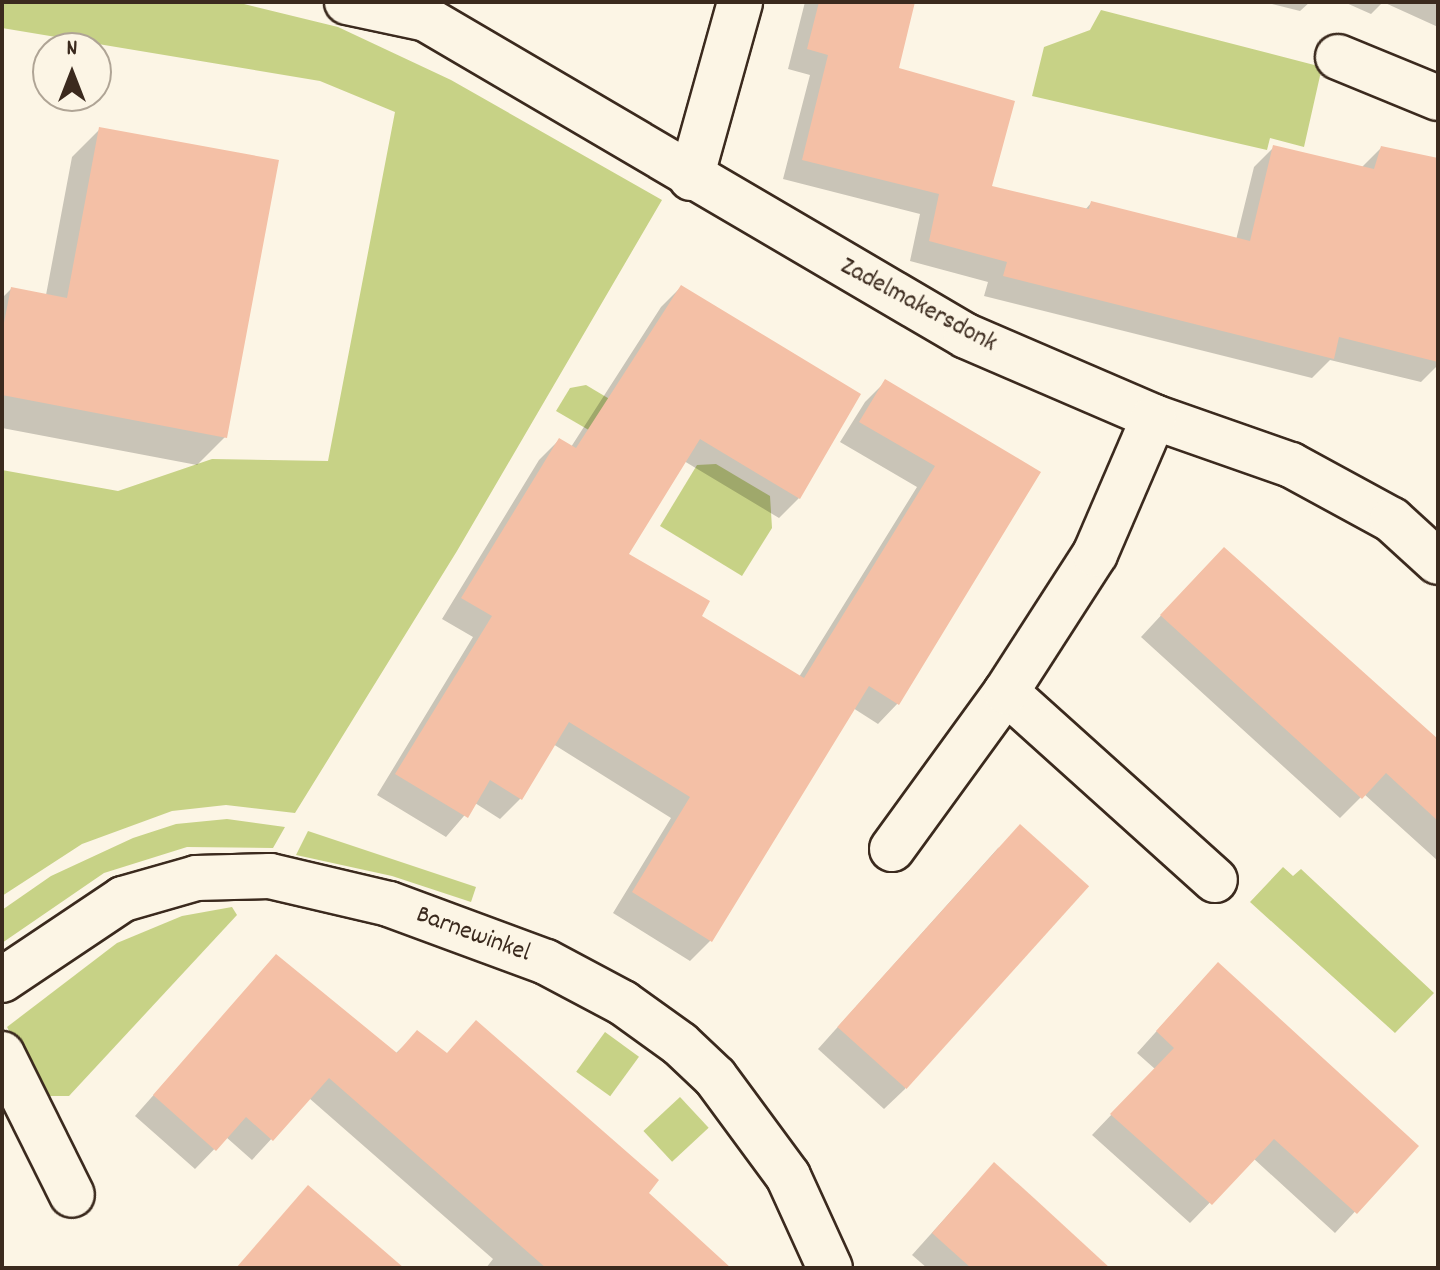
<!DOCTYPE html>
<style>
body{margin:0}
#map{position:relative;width:1440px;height:1270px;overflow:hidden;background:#fcf5e5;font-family:Dekko,sans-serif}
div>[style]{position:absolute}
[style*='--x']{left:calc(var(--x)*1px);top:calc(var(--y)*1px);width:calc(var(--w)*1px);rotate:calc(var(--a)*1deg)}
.green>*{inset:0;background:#c7d286;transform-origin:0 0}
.shadow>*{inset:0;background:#0003}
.building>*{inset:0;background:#f4c0a6;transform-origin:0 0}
.roads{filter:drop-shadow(2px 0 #3b2a1e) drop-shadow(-2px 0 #3b2a1e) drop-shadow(0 2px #3b2a1e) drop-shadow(0 -2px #3b2a1e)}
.minor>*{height:44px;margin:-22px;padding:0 22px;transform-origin:22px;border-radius:22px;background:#fcf5e5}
span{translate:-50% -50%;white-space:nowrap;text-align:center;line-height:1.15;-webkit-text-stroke:8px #fcf5e5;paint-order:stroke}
.street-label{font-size:26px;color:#3b2a1e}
.frame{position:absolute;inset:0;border:4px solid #3b2a1e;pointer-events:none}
.north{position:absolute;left:32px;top:32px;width:80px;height:80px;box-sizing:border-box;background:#fcf5e5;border:2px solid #afa495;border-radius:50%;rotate:0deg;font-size:22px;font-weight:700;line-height:32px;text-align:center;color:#3b2a1e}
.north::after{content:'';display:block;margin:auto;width:28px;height:36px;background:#3b2a1e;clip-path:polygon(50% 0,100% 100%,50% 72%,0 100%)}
</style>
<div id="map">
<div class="green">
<i style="clip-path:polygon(2px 2px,236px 2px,338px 27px,451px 80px,662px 200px,457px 551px,295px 813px,226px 805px,172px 811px,82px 844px,2px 896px,2px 470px,118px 491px,212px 459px,328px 461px,395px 112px,320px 81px,2px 28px)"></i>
<i style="clip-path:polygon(1101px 10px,1322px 67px,1304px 147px,1270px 138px,1267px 150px,1032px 96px,1044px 47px,1090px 30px)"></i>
<i style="clip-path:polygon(586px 385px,680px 441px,673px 479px,556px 411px,570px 388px)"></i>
<i style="clip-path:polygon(716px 464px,770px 496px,772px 528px,742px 576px,660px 526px,697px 465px)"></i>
<i style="clip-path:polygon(227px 819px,285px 827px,273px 848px,187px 847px,104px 873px,2px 943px,2px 910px,51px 876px,133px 838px,176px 824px)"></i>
<i style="clip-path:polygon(308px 831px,476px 887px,471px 902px,392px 876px,296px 855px)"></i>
<i style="clip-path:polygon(1283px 867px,1293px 876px,1301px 869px,1434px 993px,1395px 1033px,1250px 902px)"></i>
<i style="clip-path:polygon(232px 907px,237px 915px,69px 1096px,43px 1096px,7px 1027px,117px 943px,182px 916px)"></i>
<i style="left:605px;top:1032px;width:42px;height:49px;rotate:36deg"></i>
<i style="left:680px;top:1097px;width:42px;height:50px;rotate:47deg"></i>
</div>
<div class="shadow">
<i style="clip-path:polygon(805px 2px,914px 2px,897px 70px,990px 187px,1085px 210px,1091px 203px,1236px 240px,1254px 167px,1274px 147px,1361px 168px,1381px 148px,1438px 162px,1438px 365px,1421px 382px,1330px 360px,1312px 378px,984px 296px,988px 282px,910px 261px,920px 214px,783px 179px,810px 75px,788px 69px)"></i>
<i style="clip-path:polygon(1264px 2px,1310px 2px,1300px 11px)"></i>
<i style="clip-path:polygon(1344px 2px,1438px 2px,1438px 27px,1383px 2px,1371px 14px)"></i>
<i style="clip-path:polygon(100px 129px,225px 437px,197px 465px,2px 428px,2px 298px,11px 289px,46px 295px,72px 157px)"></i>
<i style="clip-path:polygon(681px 287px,799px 498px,779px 518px,684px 461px,627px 555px,699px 616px,799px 677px,917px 487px,840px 442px,865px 402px,885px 382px,1038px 473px,898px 703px,878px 724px,853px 708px,710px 941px,690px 961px,613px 913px,671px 818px,553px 744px,520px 799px,500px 819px,475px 803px,446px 837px,377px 795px,473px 637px,442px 619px,539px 460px,559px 440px,571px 447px,661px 307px)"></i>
<i style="clip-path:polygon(1203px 570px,1438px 742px,1438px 861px,1364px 794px,1340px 818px,1141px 637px)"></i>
<i style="clip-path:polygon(999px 847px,905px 1089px,884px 1109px,818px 1049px)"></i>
<i style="clip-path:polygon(276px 957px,395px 1054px,417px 1033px,646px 1194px,710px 1268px,486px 1268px,493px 1259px,309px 1098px,252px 1160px,226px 1137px,195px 1169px,135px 1116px)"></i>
<i style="clip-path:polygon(1198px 985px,1416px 1146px,1335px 1233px,1253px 1158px,1190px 1223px,1092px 1135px,1155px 1069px,1137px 1053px)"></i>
<i style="clip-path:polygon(974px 1186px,1108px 1268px,927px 1268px,912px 1255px)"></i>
</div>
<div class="building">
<i style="clip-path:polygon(819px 2px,915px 2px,899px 68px,1015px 101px,992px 186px,1089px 209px,1091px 201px,1250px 241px,1273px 145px,1374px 169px,1381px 146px,1438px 158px,1438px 362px,1339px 337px,1334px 359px,1003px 276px,1007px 262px,929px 241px,939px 194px,802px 160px,828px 55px,807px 49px)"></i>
<i style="clip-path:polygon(99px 127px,279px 160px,227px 438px,2px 395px,2px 333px,11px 287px,67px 298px)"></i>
<i style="clip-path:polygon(681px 285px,861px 394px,800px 499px,700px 439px,629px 554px,710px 601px,702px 616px,804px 678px,935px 466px,859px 422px,885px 379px,1041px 472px,899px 705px,869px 686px,712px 942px,632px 892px,690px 797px,569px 722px,522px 800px,490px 780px,468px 818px,395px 774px,492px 616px,461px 598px,559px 438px,576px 448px)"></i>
<i style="clip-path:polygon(1224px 547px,1438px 739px,1438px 821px,1386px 773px,1362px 799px,1160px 615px)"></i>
<i style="left:1020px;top:824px;width:93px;height:273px;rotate:42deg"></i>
<i style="clip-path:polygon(276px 954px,397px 1053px,417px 1030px,447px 1053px,476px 1020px,659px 1180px,649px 1193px,731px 1268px,546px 1268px,329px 1078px,273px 1141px,246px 1117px,216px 1151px,153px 1095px)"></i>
<i style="clip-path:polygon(1218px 962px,1419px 1146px,1357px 1214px,1274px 1139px,1212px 1205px,1110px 1114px,1174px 1048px,1156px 1031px)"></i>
<i style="clip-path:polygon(994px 1162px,1035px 1199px,1110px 1268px,971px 1268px,932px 1233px)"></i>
<i style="clip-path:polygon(308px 1185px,404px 1268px,236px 1268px)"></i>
</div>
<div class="roads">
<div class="minor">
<i style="--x:347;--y:2;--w:81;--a:12.1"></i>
<i style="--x:426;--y:19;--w:626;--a:30.41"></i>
<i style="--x:966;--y:336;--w:205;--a:23.3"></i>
<i style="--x:1154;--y:417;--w:145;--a:19.3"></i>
<i style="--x:1291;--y:465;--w:115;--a:28.6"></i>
<i style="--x:1392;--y:520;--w:62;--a:42.4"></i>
<i style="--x:1338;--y:57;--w:108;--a:22.3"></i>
<i style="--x:691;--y:178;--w:183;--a:-74.4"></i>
<i style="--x:1006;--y:692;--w:281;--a:42"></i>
<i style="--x:892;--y:849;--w:194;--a:-54"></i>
<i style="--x:1006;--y:692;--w:164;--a:-57.2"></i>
<i style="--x:1095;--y:554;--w:149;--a:-66.7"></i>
<i style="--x:2;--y:980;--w:146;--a:-33.8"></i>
<i style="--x:123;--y:899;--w:76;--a:-16"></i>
<i style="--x:196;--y:878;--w:74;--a:-1.5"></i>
<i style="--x:270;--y:876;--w:122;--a:13.2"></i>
<i style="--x:389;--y:904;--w:167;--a:20.3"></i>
<i style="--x:546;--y:962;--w:87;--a:28"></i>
<i style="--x:623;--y:1003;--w:70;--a:35.7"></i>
<i style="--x:680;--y:1044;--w:48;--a:43.3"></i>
<i style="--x:715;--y:1077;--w:123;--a:53.6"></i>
<i style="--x:788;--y:1176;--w:101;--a:65.5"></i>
<i style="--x:2;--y:1054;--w:157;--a:63.6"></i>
</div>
</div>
<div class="street-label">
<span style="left:918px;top:306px;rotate:28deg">Zadelmakersdonk</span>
<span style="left:473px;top:935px;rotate:20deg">Barnewinkel</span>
</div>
<div class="frame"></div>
<div class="north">N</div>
</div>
